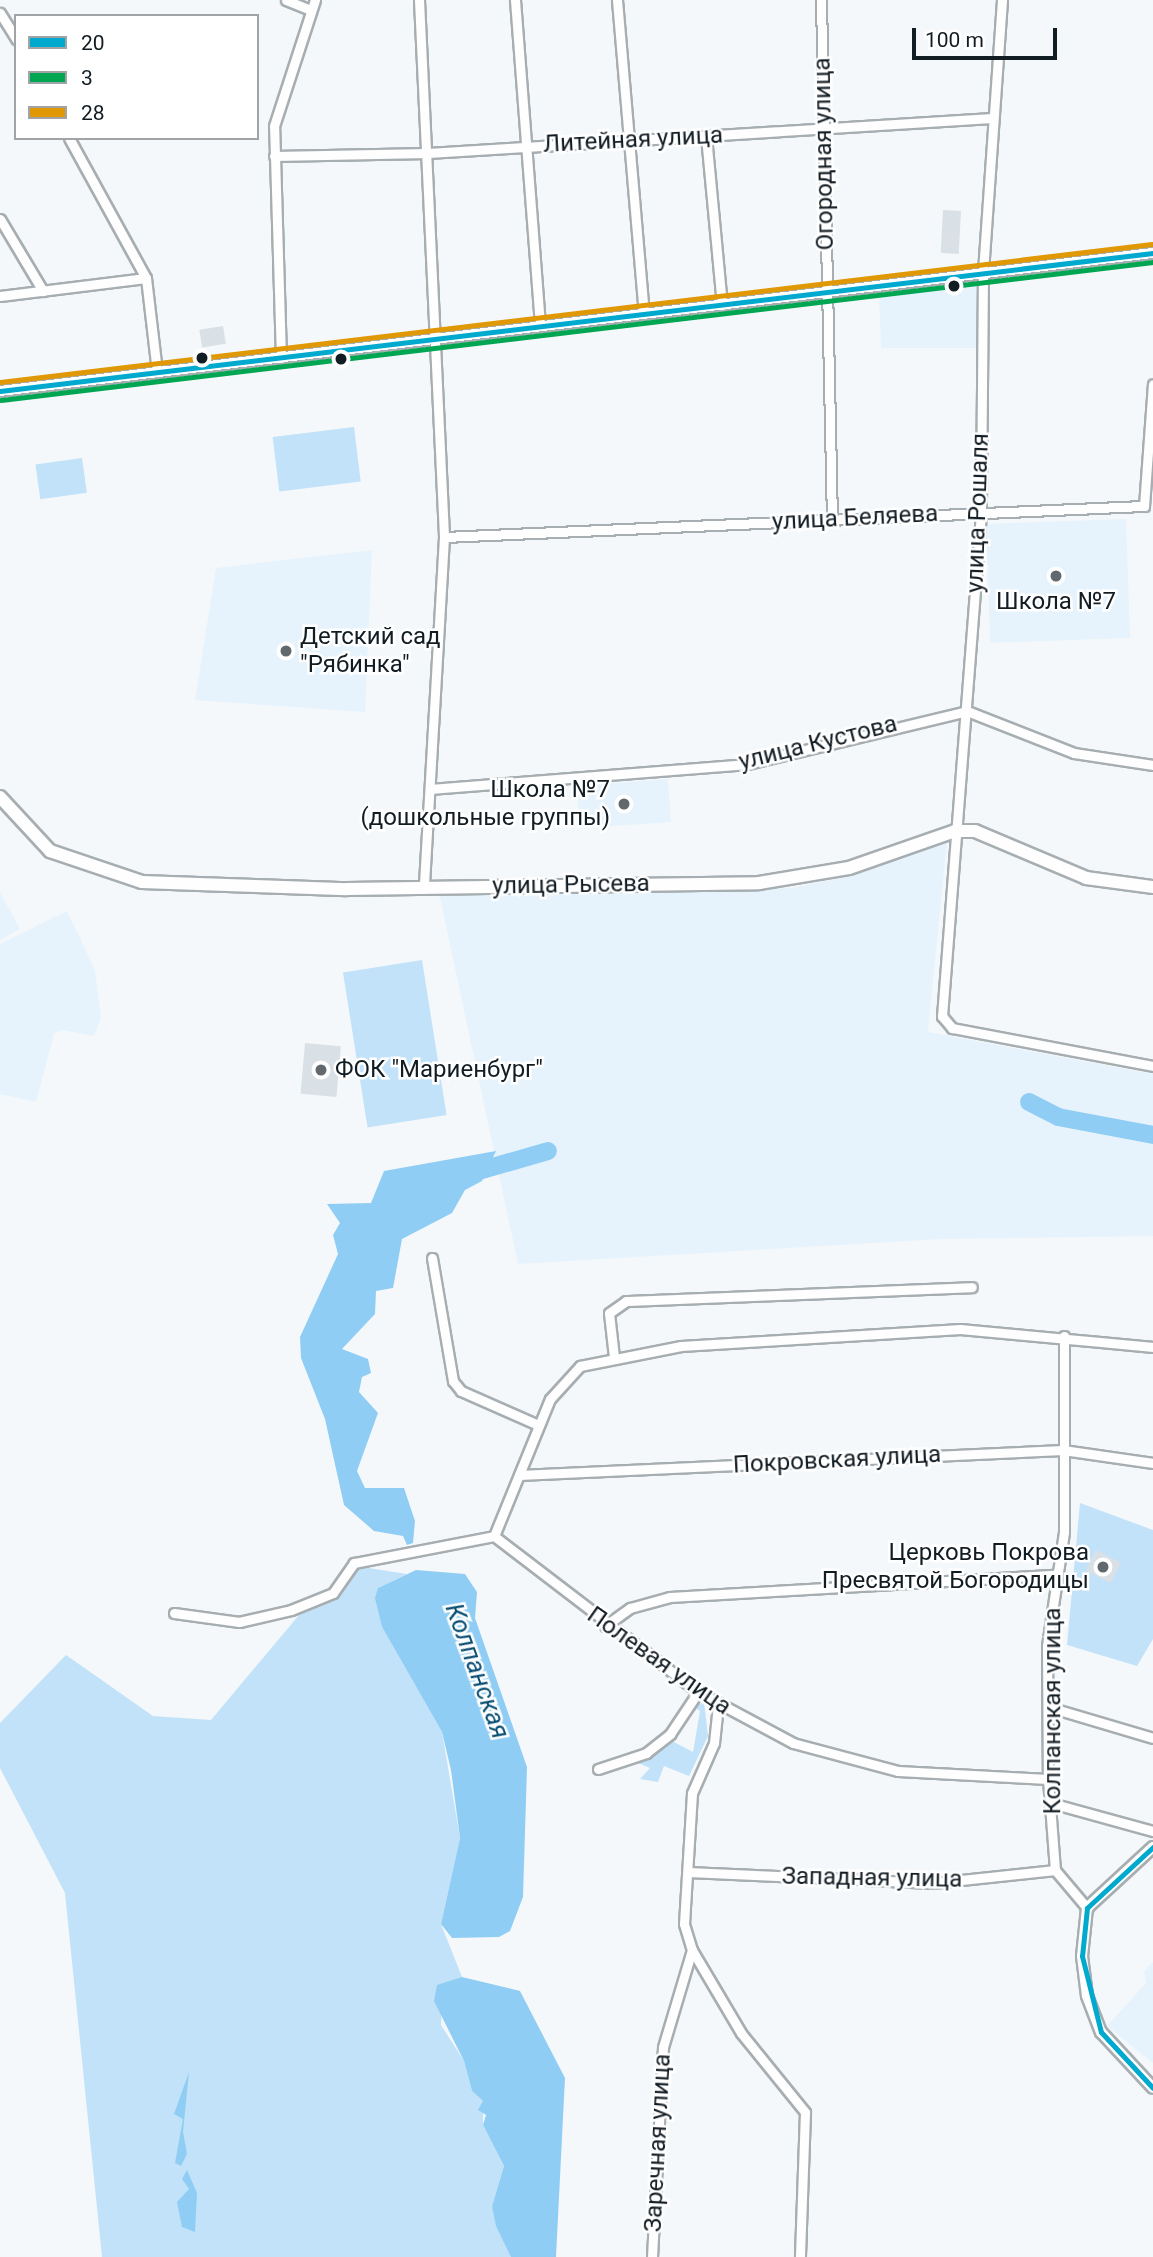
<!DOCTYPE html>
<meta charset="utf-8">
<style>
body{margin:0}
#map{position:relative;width:1153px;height:2257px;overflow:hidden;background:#f5f8fa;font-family:Roboto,sans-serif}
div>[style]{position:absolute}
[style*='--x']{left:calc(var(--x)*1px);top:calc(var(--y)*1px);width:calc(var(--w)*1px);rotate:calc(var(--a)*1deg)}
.built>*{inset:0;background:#e6f3fc;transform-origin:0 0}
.green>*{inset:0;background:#c1e2f9;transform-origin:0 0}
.water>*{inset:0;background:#90cdf4}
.river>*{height:18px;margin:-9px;padding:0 9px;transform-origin:9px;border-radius:9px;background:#90cdf4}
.building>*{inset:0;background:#d9e1e7;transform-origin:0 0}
.roads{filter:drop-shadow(2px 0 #a7aeb2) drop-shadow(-2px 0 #a7aeb2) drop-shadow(0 2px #a7aeb2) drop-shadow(0 -2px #a7aeb2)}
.minor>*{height:9px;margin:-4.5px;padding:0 4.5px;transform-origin:4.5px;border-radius:4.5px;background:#fefefe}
.tertiary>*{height:10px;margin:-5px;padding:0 5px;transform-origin:5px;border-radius:5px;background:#fefefe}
.secondary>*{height:12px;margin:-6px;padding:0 6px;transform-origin:6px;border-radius:6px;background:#fefefe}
.bus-1>*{height:5px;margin:-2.5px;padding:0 2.5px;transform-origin:2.5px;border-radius:2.5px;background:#00a9ce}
.bus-2>*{height:5px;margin:-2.5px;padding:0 2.5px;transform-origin:2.5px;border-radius:2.5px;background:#00a651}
.bus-3>*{height:5px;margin:-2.5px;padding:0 2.5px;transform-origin:2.5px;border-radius:2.5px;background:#e09804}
.dots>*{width:19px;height:19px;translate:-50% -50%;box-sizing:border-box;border:4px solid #fff;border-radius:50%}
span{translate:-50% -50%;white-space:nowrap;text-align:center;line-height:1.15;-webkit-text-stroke:5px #fff;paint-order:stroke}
.street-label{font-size:24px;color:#121c23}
.poi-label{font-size:24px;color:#121c23}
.left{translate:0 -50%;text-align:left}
.right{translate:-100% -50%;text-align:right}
.water-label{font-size:26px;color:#094e73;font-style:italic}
.legend{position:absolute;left:14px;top:14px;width:245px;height:126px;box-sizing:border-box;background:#fff;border:2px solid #a0a4a7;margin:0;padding:9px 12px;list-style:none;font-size:21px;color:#121c23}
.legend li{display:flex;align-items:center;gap:14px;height:35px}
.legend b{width:35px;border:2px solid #a0a4a7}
.scale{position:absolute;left:912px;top:28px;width:145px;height:32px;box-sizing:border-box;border:4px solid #121c23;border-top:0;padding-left:9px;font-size:21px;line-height:24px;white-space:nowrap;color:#121c23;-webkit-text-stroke:5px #fff;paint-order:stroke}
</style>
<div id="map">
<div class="built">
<i style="clip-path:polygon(977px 286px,976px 348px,881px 348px,879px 293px)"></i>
<i style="left:1126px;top:519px;width:119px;height:140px;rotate:88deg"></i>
<i style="clip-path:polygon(372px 550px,365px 712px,195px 700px,216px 568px)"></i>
<i style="left:668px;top:779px;width:43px;height:92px;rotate:86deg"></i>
<i style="clip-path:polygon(947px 841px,928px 1032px,1153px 1074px,1153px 1236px,942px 1239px,518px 1264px,439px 893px,792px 888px,850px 876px)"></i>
<i style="clip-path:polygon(0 892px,20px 929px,0 940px)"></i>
<i style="clip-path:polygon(67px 911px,95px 970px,101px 1018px,94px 1036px,62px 1030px,54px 1034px,36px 1102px,0 1094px,0 944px)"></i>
<i style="clip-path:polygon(1153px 1962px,1153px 2063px,1107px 2026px,1146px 1983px,1144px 1971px)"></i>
</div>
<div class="green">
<i style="left:354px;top:427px;width:55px;height:82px;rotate:83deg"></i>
<i style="left:82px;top:458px;width:35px;height:47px;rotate:82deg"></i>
<i style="left:422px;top:960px;width:157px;height:80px;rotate:81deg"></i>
<i style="clip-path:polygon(1080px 1503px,1153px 1530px,1153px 1639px,1137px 1666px,1067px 1645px)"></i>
<i style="clip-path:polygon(349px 1565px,407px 1574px,378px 1588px,382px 1627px,442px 1732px,460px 1838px,441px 1924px,462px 1977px,443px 1985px,441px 2025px,464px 2061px,472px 2091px,483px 2101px,483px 2125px,504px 2166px,492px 2206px,511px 2257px,102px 2257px,65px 1893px,0 1768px,0 1723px,66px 1655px,153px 1716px,211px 1720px,299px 1615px,333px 1593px)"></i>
<i style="clip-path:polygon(704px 1702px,708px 1736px,689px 1776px,664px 1766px,658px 1782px,640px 1779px,650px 1768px,638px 1763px,670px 1740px,693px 1752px,700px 1711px,694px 1707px)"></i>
</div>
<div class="water">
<i style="clip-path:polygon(496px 1151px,482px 1181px,465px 1190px,452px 1213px,402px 1239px,393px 1288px,376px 1291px,375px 1314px,342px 1349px,368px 1359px,371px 1373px,362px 1377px,359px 1392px,378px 1413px,357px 1471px,365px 1488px,404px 1488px,415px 1521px,413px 1543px,407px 1545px,403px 1536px,374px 1531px,344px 1505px,325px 1419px,301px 1358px,300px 1337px,338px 1254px,333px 1235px,340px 1223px,327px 1204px,371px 1203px,384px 1171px)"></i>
<i style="clip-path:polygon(416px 1570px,465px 1574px,477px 1592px,475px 1618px,527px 1767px,523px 1897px,510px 1931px,499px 1937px,452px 1938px,441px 1924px,460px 1838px,451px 1770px,442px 1732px,382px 1627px,375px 1598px,378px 1588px)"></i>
<i style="clip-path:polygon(462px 1977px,520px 1991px,565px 2078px,556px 2257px,511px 2257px,496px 2226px,492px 2206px,504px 2166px,483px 2125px,486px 2115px,478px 2110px,483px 2101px,472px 2091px,464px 2061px,434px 2001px,437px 1985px)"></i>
<i style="clip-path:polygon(189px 2072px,183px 2132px,187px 2154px,181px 2166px,175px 2163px,183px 2119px,174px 2114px)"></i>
<i style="clip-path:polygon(187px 2170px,197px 2193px,195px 2232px,182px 2227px,177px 2202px,189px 2189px,182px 2179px)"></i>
</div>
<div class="river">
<i style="--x:1029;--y:1102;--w:33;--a:27"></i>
<i style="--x:1058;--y:1117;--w:97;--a:10.7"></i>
<i style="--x:468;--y:1174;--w:83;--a:-16"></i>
</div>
<div class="building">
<i style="left:943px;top:210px;width:18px;height:43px;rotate:3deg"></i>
<i style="left:223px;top:326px;width:18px;height:24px;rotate:81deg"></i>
<i style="left:305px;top:1043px;width:36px;height:51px;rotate:5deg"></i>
<i style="left:1096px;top:1550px;width:28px;height:23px;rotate:27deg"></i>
</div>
<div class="roads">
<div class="minor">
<i style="--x:286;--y:0;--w:27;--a:22"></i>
<i style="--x:419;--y:0;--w:538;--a:87.33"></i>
<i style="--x:444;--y:537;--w:352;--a:93.3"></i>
<i style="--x:515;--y:0;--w:327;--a:85.6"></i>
<i style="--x:617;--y:0;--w:315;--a:85.1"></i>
<i style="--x:821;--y:0;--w:519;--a:88.79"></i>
<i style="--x:1002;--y:0;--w:274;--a:94"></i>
<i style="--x:983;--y:273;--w:240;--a:90.5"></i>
<i style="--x:981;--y:513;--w:505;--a:94.43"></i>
<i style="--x:942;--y:1016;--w:16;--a:50"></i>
<i style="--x:952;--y:1028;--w:205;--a:10.7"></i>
<i style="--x:0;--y:13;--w:31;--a:58"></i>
<i style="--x:706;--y:136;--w:170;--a:84.6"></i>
<i style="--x:69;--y:138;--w:160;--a:61.2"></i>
<i style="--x:146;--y:278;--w:95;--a:83.3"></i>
<i style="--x:274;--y:156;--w:154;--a:-1.1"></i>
<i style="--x:428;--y:153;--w:565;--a:-3.55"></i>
<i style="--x:0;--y:219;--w:84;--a:59.2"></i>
<i style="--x:0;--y:296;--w:147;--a:-7"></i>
<i style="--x:281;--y:358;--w:232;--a:-91.7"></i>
<i style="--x:274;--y:126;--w:133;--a:-72"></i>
<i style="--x:444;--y:537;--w:701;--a:-2.54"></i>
<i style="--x:1144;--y:506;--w:122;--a:-85.8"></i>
<i style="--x:431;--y:789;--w:317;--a:-4.5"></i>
<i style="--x:747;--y:764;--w:226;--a:-13.5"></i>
<i style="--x:967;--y:711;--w:115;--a:21.4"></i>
<i style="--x:1074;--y:753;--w:80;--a:8.6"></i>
<i style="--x:432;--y:1258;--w:125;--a:80.3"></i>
<i style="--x:453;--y:1381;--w:13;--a:51"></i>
<i style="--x:461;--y:1391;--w:84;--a:23.8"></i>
<i style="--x:1064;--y:1336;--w:196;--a:90"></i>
<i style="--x:1064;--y:1532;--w:115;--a:98.5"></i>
<i style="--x:1047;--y:1646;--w:133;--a:89.6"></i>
<i style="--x:1048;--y:1779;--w:91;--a:85.6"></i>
<i style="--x:1055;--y:1870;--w:50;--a:49.9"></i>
<i style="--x:614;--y:1357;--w:44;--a:-96.5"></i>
<i style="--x:609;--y:1313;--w:21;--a:-35"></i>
<i style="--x:626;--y:1301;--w:346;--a:-2.3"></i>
<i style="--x:519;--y:1475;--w:545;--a:-2.63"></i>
<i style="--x:1063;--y:1450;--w:91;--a:8.2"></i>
<i style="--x:494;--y:1536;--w:148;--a:-67.8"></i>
<i style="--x:550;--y:1399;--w:45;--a:-47.7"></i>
<i style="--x:580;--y:1366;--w:103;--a:-11.2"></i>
<i style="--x:681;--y:1346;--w:280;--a:-3.5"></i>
<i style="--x:960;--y:1329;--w:194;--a:5.3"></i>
<i style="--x:494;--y:1536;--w:257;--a:37.4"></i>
<i style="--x:698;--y:1692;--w:108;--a:28.2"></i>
<i style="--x:793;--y:1743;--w:109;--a:14.9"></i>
<i style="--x:898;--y:1771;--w:150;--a:3.1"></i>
<i style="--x:174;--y:1613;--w:66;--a:7.9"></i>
<i style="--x:239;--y:1622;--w:53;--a:-13"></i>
<i style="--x:291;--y:1610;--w:45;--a:-22"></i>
<i style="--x:333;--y:1593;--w:37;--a:-55"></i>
<i style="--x:354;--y:1563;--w:143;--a:-10.9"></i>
<i style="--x:605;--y:1626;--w:31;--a:-36"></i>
<i style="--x:630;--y:1608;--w:41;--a:-15.4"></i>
<i style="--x:670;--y:1597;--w:385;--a:-3.3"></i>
<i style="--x:718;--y:1705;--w:38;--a:96"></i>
<i style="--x:714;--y:1743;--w:55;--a:113.7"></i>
<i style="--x:692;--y:1793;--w:131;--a:93.5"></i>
<i style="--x:684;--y:1924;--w:27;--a:73"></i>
<i style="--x:692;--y:1950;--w:96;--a:59.4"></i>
<i style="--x:741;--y:2033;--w:102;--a:51"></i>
<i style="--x:805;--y:2112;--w:145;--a:92"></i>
<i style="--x:1052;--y:1708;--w:105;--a:16.5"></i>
<i style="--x:598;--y:1769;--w:51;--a:-18.4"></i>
<i style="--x:646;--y:1753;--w:31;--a:-38"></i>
<i style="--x:670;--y:1734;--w:50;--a:-56.3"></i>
<i style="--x:1051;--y:1803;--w:106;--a:15.4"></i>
<i style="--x:688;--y:1872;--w:245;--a:2.6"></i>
<i style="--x:933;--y:1883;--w:123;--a:-6.1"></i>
<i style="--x:652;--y:2257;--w:210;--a:-87"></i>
<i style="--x:663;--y:2047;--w:101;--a:-73.4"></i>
</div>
<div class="tertiary">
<i style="--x:0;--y:391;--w:1161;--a:-6.83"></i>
<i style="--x:1153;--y:1847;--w:90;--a:137.3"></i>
<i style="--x:1087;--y:1908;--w:48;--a:95.9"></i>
<i style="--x:1082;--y:1956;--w:40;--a:82.9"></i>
<i style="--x:1087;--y:1996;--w:39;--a:69"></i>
<i style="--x:1101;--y:2032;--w:76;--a:47.1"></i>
</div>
<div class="secondary">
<i style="--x:0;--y:797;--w:74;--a:47.2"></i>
<i style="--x:50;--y:851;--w:97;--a:18.6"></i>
<i style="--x:142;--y:882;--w:205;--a:2"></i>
<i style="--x:347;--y:889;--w:412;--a:-0.8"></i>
<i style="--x:759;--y:883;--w:91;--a:-9.5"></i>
<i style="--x:849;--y:868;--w:112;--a:-19.2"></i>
<i style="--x:955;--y:831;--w:20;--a:0"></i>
<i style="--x:975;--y:831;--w:121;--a:22.9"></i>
<i style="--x:1086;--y:878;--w:68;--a:7.7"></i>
</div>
</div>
<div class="bus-1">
<i style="--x:0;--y:391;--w:1161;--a:-6.83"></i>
<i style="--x:1153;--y:1847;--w:90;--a:137.3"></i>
<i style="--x:1087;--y:1908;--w:48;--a:95.9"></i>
<i style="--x:1082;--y:1956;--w:78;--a:76"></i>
<i style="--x:1101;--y:2032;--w:76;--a:47.1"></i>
</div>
<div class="bus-2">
<i style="--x:1;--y:400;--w:1160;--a:-6.83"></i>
</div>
<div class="bus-3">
<i style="--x:0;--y:382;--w:1160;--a:-6.83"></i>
</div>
<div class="dots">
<i style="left:954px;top:286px;background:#121c23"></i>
<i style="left:202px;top:358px;background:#121c23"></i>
<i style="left:341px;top:359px;background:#121c23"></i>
<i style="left:1056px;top:576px;background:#61696e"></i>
<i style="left:286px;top:651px;background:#61696e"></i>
<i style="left:624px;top:804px;background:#61696e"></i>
<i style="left:321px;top:1070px;background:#61696e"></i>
<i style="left:1103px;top:1567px;background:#61696e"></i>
</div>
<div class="street-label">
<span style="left:633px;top:140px;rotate:-3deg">Литейная улица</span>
<span style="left:824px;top:154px;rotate:-91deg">Огородная улица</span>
<span style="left:978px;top:513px;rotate:-88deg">улица Рошаля</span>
<span style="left:855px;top:518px;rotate:-3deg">улица Беляева</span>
<span style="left:818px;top:743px;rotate:-14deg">улица Кустова</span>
<span style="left:571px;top:885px;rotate:-1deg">улица Рысева</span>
<span style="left:837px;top:1460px;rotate:-3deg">Покровская улица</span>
<span style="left:659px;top:1661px;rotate:35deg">Полевая улица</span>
<span style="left:1053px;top:1711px;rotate:-90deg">Колпанская улица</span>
<span style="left:872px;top:1878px;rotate:1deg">Западная улица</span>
<span style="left:658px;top:2143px;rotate:-87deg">Заречная улица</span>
</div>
<div class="poi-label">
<span style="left:1056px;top:602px">Школа №7</span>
<span class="left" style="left:300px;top:651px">Детский сад<br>"Рябинка"</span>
<span class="right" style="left:610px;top:804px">Школа №7<br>(дошкольные группы)</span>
<span class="left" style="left:335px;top:1070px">ФОК "Мариенбург"</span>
<span class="right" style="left:1089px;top:1567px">Церковь Покрова<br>Пресвятой Богородицы</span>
</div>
<div class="water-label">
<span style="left:477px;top:1671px;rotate:70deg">Колпанская</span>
</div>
<ul class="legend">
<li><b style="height:9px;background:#00a9ce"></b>20</li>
<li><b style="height:9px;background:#00a651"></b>3</li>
<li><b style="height:9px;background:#e09804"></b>28</li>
</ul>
<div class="scale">100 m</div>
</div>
